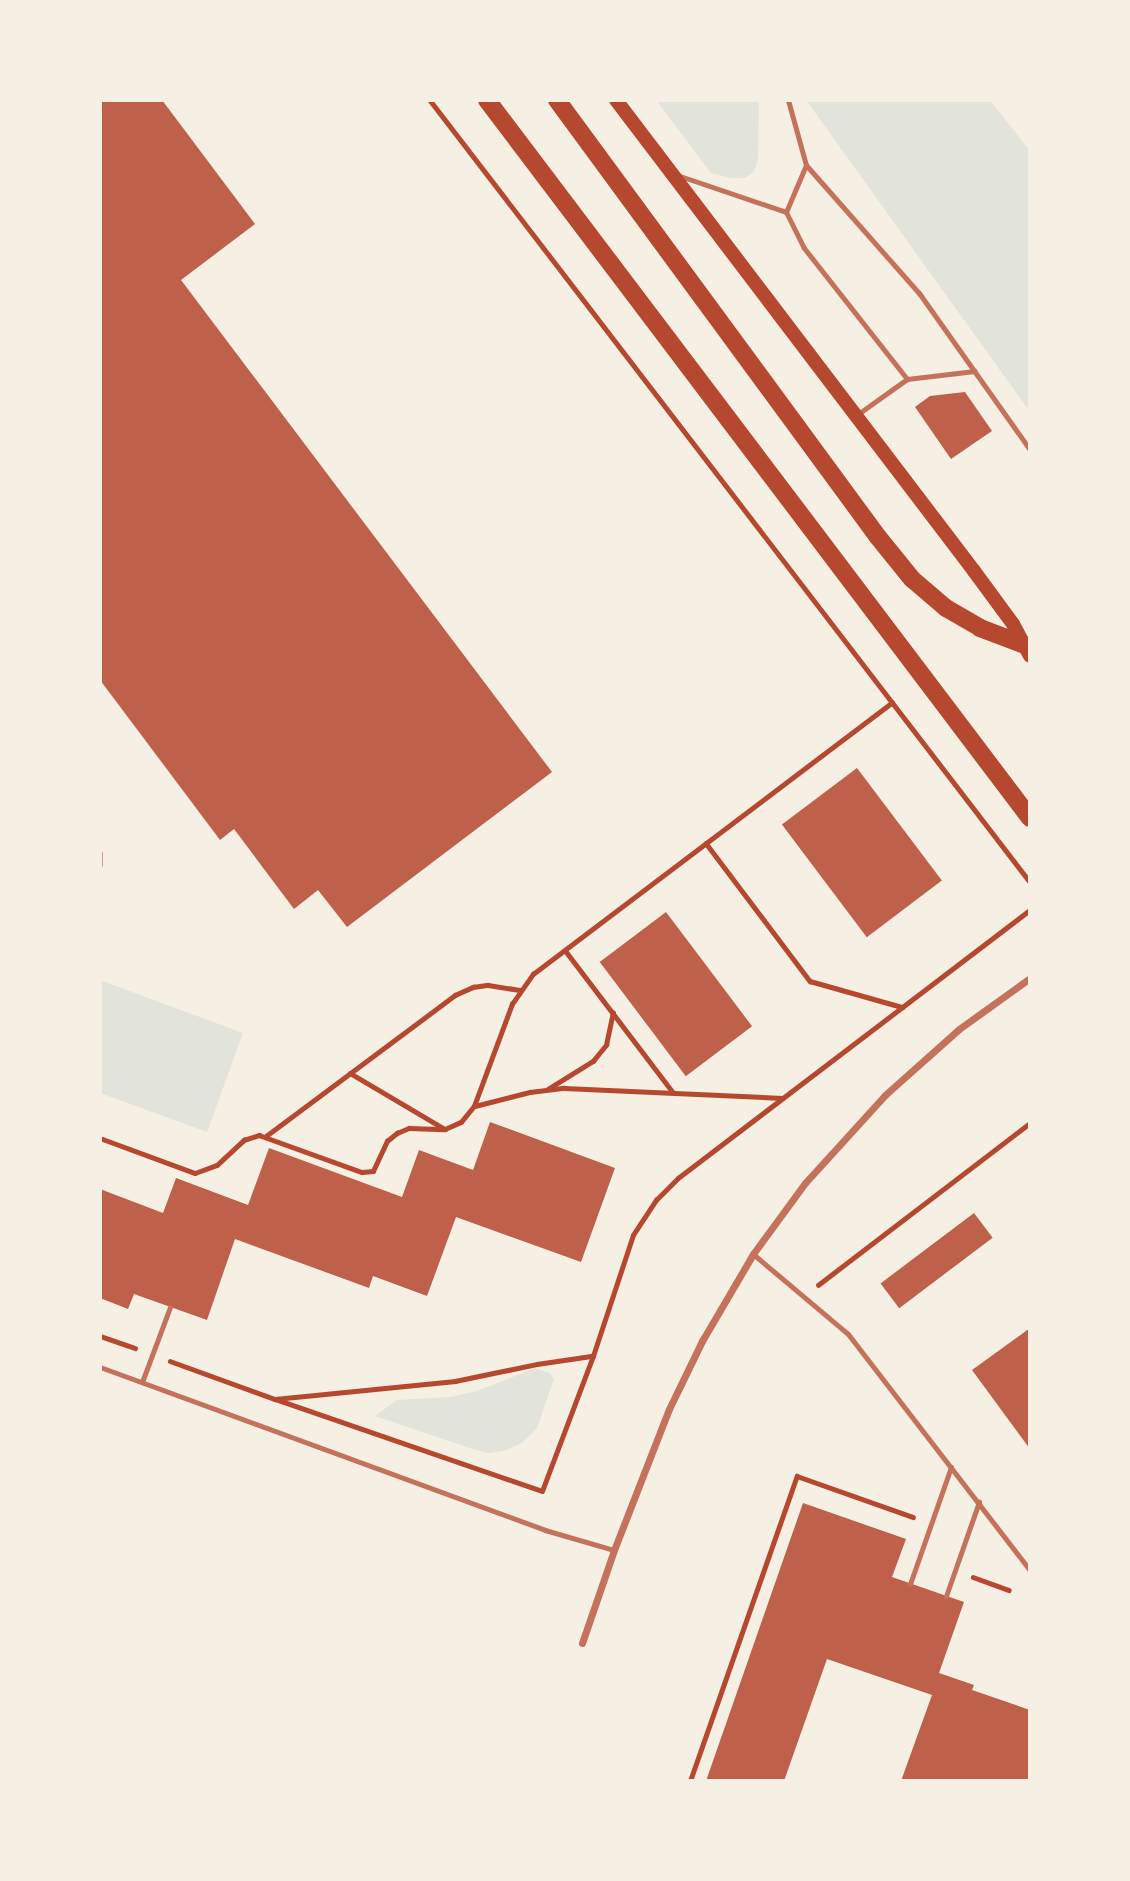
<!DOCTYPE html>
<style>
body{margin:0}
#map{position:relative;width:1130px;height:1881px;overflow:hidden;background:#f6efe4;font-family:Montserrat,sans-serif}
div>[style]{position:absolute}
[style*='--x']{left:calc(var(--x)*1px);top:calc(var(--y)*1px);width:calc(var(--w)*1px);rotate:calc(var(--a)*1deg)}
.green>*{inset:0;background:#e2e4dc}
.building>*{inset:0;background:#bf614a;transform-origin:0 0}
.path>*{height:4.5px;margin:-2.25px;padding:0 2.25px;transform-origin:2.25px;border-radius:2.25px;background:#b5482f}
.service>*{height:5px;margin:-2.5px;padding:0 2.5px;transform-origin:2.5px;border-radius:2.5px;background:#c5725c}
.minor>*{height:7px;margin:-3.5px;padding:0 3.5px;transform-origin:3.5px;border-radius:3.5px;background:#c5725c}
.secondary>*{height:14px;margin:-7px;padding:0 7px;transform-origin:7px;border-radius:7px;background:#b5482f}
.primary>*{height:18px;margin:-9px;padding:0 9px;transform-origin:9px;border-radius:9px;background:#b5482f}
span{translate:-50% -50%;white-space:nowrap;text-align:center;line-height:1.15;-webkit-text-stroke:5px #f6efe4;paint-order:stroke}
.frame{position:absolute;inset:0;border:102px solid #f6efe4;pointer-events:none}
</style>
<div id="map">
<div class="green">
<i style="clip-path:polygon(656px 100px,759px 100px,758px 160px,754px 172px,745px 178px,730px 178px,711px 173px)"></i>
<i style="clip-path:polygon(806px 100px,990px 100px,1030px 151px,1030px 412px)"></i>
<i style="clip-path:polygon(100px 980px,243px 1033px,207px 1132px,100px 1093px)"></i>
<i style="clip-path:polygon(535px 1368px,550px 1373px,554px 1379px,537px 1428px,522px 1443px,504px 1451px,487px 1453px,470px 1448px,375px 1416px,397px 1400px,450px 1397px,477px 1391px)"></i>
</div>
<div class="building">
<i style="clip-path:polygon(100px 100px,162px 100px,255px 224px,181px 280px,552px 772px,347px 927px,318px 890px,294px 909px,234px 829px,220px 840px,100px 680px)"></i>
<i style="clip-path:polygon(965px 392px,992px 431px,951px 459px,915px 407px,930px 396px)"></i>
<i style="left:857px;top:768px;width:141px;height:94px;rotate:53deg"></i>
<i style="left:666px;top:912px;width:143px;height:83px;rotate:53deg"></i>
<i style="clip-path:polygon(490px 1122px,615px 1168px,581px 1262px,456px 1217px,427px 1296px,373px 1276px,369px 1288px,235px 1239px,207px 1320px,134px 1294px,128px 1309px,100px 1298px,100px 1189px,163px 1213px,176px 1178px,248px 1205px,269px 1148px,402px 1197px,419px 1150px,473px 1170px)"></i>
<i style="left:974px;top:1213px;width:31px;height:117px;rotate:53deg"></i>
<i style="clip-path:polygon(1030px 1328px,1030px 1449px,972px 1370px)"></i>
<i style="clip-path:polygon(803px 1503px,906px 1539px,892px 1577px,964px 1602px,939px 1673px,974px 1685px,972px 1690px,1030px 1710px,1030px 1781px,901px 1781px,932px 1695px,827px 1659px,784px 1781px,706px 1781px)"></i>
</div>
<div class="path">
<i style="--x:430;--y:100;--w:986;--a:52.5"></i>
<i style="--x:706;--y:843;--w:173;--a:53"></i>
<i style="--x:810;--y:981;--w:96;--a:15.8"></i>
<i style="--x:100;--y:853;--w:12;--a:90"></i>
<i style="--x:565;--y:950;--w:177;--a:52.8"></i>
<i style="--x:350;--y:1073;--w:108;--a:30.6"></i>
<i style="--x:548;--y:1089;--w:53;--a:-31.9"></i>
<i style="--x:593;--y:1061;--w:21;--a:-51"></i>
<i style="--x:606;--y:1045;--w:33;--a:-78"></i>
<i style="--x:475;--y:1106;--w:57;--a:-14.3"></i>
<i style="--x:530;--y:1092;--w:34;--a:-7"></i>
<i style="--x:564;--y:1088;--w:218;--a:2.6"></i>
<i style="--x:266;--y:1136;--w:236;--a:-36.7"></i>
<i style="--x:455;--y:995;--w:20;--a:-24"></i>
<i style="--x:473;--y:987;--w:15;--a:-8"></i>
<i style="--x:488;--y:985;--w:32;--a:9"></i>
<i style="--x:100;--y:1138;--w:101;--a:20.2"></i>
<i style="--x:195;--y:1173;--w:23;--a:-20"></i>
<i style="--x:217;--y:1165;--w:37;--a:-43"></i>
<i style="--x:244;--y:1140;--w:16;--a:-18"></i>
<i style="--x:259;--y:1135;--w:109;--a:19.8"></i>
<i style="--x:362;--y:1172;--w:11;--a:-5"></i>
<i style="--x:373;--y:1171;--w:33;--a:-65"></i>
<i style="--x:387;--y:1141;--w:13;--a:-39"></i>
<i style="--x:397;--y:1133;--w:13;--a:-23"></i>
<i style="--x:409;--y:1128;--w:36;--a:2"></i>
<i style="--x:445;--y:1129;--w:17;--a:-24"></i>
<i style="--x:461;--y:1122;--w:21;--a:-51"></i>
<i style="--x:474;--y:1106;--w:109;--a:-69.6"></i>
<i style="--x:512;--y:1004;--w:37;--a:-55"></i>
<i style="--x:533;--y:974;--w:450;--a:-37.1"></i>
<i style="--x:818;--y:1285;--w:267;--a:-37.4"></i>
<i style="--x:100;--y:1336;--w:37;--a:19"></i>
<i style="--x:170;--y:1361;--w:112;--a:19.9"></i>
<i style="--x:275;--y:1399;--w:181;--a:-5.7"></i>
<i style="--x:455;--y:1381;--w:84;--a:-11.7"></i>
<i style="--x:537;--y:1364;--w:56;--a:-8.3"></i>
<i style="--x:275;--y:1399;--w:282;--a:19"></i>
<i style="--x:542;--y:1491;--w:144;--a:-69.3"></i>
<i style="--x:593;--y:1356;--w:127;--a:-71.7"></i>
<i style="--x:633;--y:1235;--w:42;--a:-56.7"></i>
<i style="--x:656;--y:1200;--w:31;--a:-45"></i>
<i style="--x:678;--y:1178;--w:442;--a:-37.3"></i>
<i style="--x:973;--y:1577;--w:38;--a:20"></i>
<i style="--x:690;--y:1781;--w:323;--a:-70.7"></i>
<i style="--x:797;--y:1476;--w:123;--a:19.5"></i>
</div>
<div class="service">
<i style="--x:788;--y:100;--w:67;--a:74.5"></i>
<i style="--x:806;--y:165;--w:171;--a:48.6"></i>
<i style="--x:919;--y:293;--w:192;--a:54.7"></i>
<i style="--x:806;--y:165;--w:51;--a:113.1"></i>
<i style="--x:786;--y:212;--w:40;--a:63.4"></i>
<i style="--x:804;--y:248;--w:167;--a:51.8"></i>
<i style="--x:907;--y:379;--w:68;--a:-6.7"></i>
<i style="--x:677;--y:175;--w:115;--a:18.7"></i>
<i style="--x:858;--y:414;--w:60;--a:-35.5"></i>
<i style="--x:753;--y:1254;--w:124;--a:40.1"></i>
<i style="--x:848;--y:1334;--w:298;--a:52.4"></i>
<i style="--x:100;--y:1367;--w:474;--a:20.1"></i>
<i style="--x:545;--y:1530;--w:72;--a:16.2"></i>
<i style="--x:142;--y:1382;--w:80;--a:-69.5"></i>
<i style="--x:910;--y:1584;--w:124;--a:-70.7"></i>
<i style="--x:946;--y:1596;--w:100;--a:-70.7"></i>
</div>
<div class="minor">
<i style="--x:582;--y:1643;--w:98;--a:-71"></i>
<i style="--x:614;--y:1550;--w:151;--a:-68.7"></i>
<i style="--x:669;--y:1409;--w:76;--a:-64.1"></i>
<i style="--x:702;--y:1341;--w:101;--a:-59.6"></i>
<i style="--x:753;--y:1254;--w:88;--a:-53.8"></i>
<i style="--x:805;--y:1183;--w:119;--a:-47.7"></i>
<i style="--x:885;--y:1095;--w:99;--a:-41.7"></i>
<i style="--x:959;--y:1029;--w:87;--a:-35.7"></i>
</div>
<div class="secondary">
<i style="--x:616;--y:100;--w:592;--a:52.76"></i>
<i style="--x:974;--y:571;--w:66;--a:53.7"></i>
<i style="--x:1013;--y:624;--w:36;--a:62"></i>
</div>
<div class="primary">
<i style="--x:487;--y:100;--w:900;--a:52.9"></i>
<i style="--x:557;--y:100;--w:542;--a:53.7"></i>
<i style="--x:878;--y:537;--w:54;--a:51"></i>
<i style="--x:912;--y:579;--w:45;--a:40.5"></i>
<i style="--x:946;--y:608;--w:39;--a:30"></i>
<i style="--x:980;--y:628;--w:53;--a:20.8"></i>
</div>
<div class="frame"></div>
</div>
